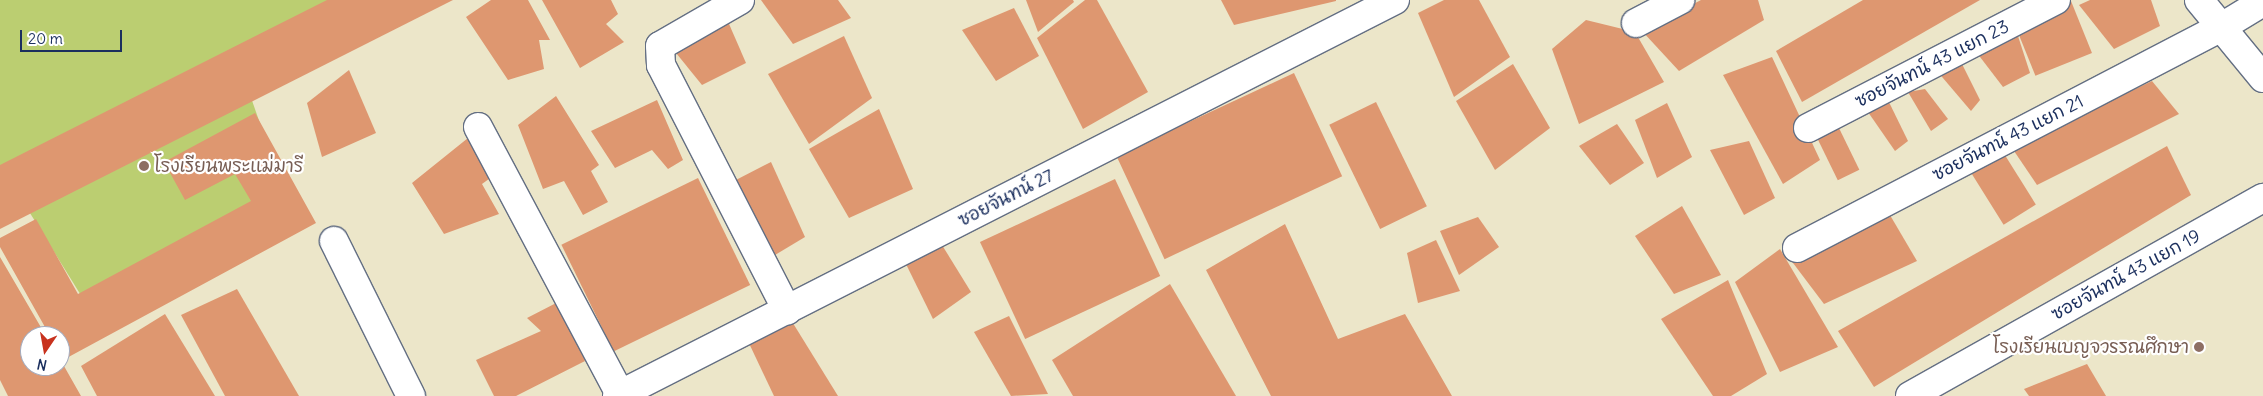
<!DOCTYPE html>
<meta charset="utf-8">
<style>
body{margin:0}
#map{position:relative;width:2263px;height:396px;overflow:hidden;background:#ece6c9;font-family:Delius,"Playpen Sans Thai",sans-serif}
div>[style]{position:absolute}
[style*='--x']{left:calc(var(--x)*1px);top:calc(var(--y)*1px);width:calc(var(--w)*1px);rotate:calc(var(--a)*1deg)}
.green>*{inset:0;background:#bbce71}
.building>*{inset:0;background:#de9770;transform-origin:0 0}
.roads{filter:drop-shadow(1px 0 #646f83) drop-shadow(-1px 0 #646f83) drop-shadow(0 1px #646f83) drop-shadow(0 -1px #646f83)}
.minor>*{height:28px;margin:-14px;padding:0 14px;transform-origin:14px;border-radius:14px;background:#fff}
.tertiary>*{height:28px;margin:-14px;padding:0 14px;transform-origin:14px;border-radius:14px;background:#fff}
.dots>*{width:14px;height:14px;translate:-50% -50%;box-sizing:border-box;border:2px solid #fff;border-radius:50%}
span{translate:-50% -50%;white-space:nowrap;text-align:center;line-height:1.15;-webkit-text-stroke:4.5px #fff;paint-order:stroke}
.street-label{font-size:18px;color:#1b2f5e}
.education-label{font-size:18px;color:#785e54}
.left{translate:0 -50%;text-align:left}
.right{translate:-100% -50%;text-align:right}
.north{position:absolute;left:20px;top:326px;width:50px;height:50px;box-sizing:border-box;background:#fff;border:1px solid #a4acbf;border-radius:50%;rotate:192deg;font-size:14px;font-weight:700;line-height:20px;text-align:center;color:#1b2f5e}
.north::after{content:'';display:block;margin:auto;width:18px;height:22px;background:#c8321e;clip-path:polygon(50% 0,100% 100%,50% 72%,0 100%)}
.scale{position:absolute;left:20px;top:30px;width:102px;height:22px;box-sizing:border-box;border:2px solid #1b2f5e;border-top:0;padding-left:6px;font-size:15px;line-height:18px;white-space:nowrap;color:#1b2f5e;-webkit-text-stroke:4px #fff;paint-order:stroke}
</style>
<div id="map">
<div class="green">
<i style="clip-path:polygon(0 0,349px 0,0 166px)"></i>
<i style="clip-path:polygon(248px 89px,289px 207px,87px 305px,25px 205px)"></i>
</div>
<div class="building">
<i style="clip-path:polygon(327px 0,453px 0,0 229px,0 165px)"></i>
<i style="clip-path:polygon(491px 0,528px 0,550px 40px,539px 40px,544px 69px,508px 80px,466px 17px)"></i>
<i style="clip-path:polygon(542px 0,611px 0,618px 14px,606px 24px,624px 42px,580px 68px)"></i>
<i style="clip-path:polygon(761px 0,838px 0,851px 18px,793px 44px)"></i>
<i style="clip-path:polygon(1026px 0,1073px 0,1074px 2px,1038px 32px)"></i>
<i style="clip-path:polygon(1085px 0,1097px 0,1148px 92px,1083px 129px,1037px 38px)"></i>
<i style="clip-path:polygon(1221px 0,1336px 0,1336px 1px,1234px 25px)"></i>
<i style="clip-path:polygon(1444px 0,1479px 0,1510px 57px,1454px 97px,1418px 13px)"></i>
<i style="clip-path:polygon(1701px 0,1758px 0,1764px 20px,1679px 71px,1642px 31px)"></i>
<i style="clip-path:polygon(1863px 0,1980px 0,1802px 102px,1776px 51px)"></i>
<i style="clip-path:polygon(2090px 0,2151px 0,2160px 26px,2114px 49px,2079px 5px)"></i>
<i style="left:2071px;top:1px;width:56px;height:61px;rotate:68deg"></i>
<i style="clip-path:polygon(1014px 8px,1039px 56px,996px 81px,962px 30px)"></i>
<i style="clip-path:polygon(726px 17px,746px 63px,702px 85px,672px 48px)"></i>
<i style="clip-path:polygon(1586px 20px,1635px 32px,1664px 82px,1579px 124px,1552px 49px)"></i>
<i style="clip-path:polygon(2017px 33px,2030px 73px,2003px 87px,1977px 53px)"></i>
<i style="clip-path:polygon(844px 36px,872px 98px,809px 144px,768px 74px)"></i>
<i style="clip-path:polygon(1772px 57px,1820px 160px,1783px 184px,1723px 75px)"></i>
<i style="clip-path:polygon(1513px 64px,1550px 128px,1495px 170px,1456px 101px)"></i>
<i style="clip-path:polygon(1962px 64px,1980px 100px,1971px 111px,1937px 71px)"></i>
<i style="clip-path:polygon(349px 70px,376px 133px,322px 157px,307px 103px)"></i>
<i style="left:1294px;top:73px;width:114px;height:196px;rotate:65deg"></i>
<i style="clip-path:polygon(2152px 81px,2179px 114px,2037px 185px,2012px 148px)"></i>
<i style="clip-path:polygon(1925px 89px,1948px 119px,1931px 131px,1908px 92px)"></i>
<i style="clip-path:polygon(1885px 94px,1908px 141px,1895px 151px,1868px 112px)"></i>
<i style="clip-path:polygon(556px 96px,599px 165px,591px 171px,608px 202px,583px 215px,564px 181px,543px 189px,518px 125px)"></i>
<i style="clip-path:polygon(657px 100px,683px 160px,668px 169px,652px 150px,615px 168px,591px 131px)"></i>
<i style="left:1376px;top:102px;width:116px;height:52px;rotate:64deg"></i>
<i style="clip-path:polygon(1667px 103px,1692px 157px,1657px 178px,1635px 120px)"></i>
<i style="clip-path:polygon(879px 109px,913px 189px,849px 218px,809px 149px)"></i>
<i style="clip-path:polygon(255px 113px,316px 223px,63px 360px,60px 355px,60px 336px,50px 336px,0 247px,0 238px,36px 219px,78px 294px,251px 201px,235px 174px,185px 200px,164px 162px)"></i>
<i style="clip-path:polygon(1617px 124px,1644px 163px,1610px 185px,1579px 146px)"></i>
<i style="left:1837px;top:124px;width:51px;height:24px;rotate:64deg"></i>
<i style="clip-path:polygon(468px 138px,493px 176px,482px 184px,499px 214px,444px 234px,412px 183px)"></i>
<i style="clip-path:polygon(1749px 141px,1775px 198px,1744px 215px,1710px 150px)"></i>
<i style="clip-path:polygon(2167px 146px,2191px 195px,1874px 387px,1838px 331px)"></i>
<i style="left:2003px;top:152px;width:62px;height:38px;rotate:58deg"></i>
<i style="clip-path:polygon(771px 162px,805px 237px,775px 255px,732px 182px)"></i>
<i style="left:698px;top:178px;width:119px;height:152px;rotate:64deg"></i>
<i style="left:1115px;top:179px;width:107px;height:149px;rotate:65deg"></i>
<i style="clip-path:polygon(1682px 206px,1721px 275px,1674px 294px,1635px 236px)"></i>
<i style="clip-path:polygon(1887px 210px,1917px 261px,1824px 304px,1790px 259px)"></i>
<i style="clip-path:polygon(1478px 217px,1499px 247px,1459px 275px,1440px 231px)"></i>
<i style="clip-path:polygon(1285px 224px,1338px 339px,1405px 314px,1452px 396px,1271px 396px,1206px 270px)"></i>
<i style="clip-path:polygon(1436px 240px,1460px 291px,1418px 303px,1407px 253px)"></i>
<i style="clip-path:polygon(942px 245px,971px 292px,933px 319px,903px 258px)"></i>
<i style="clip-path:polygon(1780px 249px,1838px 347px,1780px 372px,1735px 282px)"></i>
<i style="clip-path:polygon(0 257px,46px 336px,30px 336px,30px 366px,60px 366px,60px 359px,81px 396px,8px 396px,0 380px)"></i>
<i style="clip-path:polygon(1728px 280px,1767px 374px,1731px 396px,1713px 396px,1661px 319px)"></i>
<i style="clip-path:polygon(1170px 284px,1236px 396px,1073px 396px,1052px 360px)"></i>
<i style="clip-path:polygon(237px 289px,299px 396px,225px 396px,181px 315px)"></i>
<i style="clip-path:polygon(562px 300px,585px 361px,516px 396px,494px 396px,476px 360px,541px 331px,527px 318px)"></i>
<i style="clip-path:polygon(165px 314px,215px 396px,97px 396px,81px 366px)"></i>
<i style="clip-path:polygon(1009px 316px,1048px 394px,1011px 396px,974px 332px)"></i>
<i style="clip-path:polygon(791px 320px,838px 396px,774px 396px,747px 339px)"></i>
<i style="clip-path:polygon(2087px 364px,2106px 396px,2029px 396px,2024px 389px)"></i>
</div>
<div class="roads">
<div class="minor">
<i style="--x:740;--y:0;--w:92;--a:150.1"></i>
<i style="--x:660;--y:46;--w:19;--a:87"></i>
<i style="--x:661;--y:65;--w:276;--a:62.8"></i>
<i style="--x:1636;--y:23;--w:50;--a:-27.6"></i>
<i style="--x:478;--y:127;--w:302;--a:62"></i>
<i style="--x:1808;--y:128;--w:279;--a:-27.3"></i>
<i style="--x:334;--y:241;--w:173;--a:63.6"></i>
<i style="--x:1797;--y:248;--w:477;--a:-27.5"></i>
<i style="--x:2220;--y:28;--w:50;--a:-31.2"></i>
<i style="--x:1910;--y:396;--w:405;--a:-29.3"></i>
</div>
<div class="tertiary">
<i style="--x:2199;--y:0;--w:101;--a:50.6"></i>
<i style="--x:617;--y:396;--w:873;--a:-26.98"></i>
</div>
</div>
<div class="dots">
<i style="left:144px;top:166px;background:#8d6e63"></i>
<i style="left:2199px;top:347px;background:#8d6e63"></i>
</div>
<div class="street-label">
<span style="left:1932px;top:64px;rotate:-27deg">ซอยจันทน์ 43 แยก 23</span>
<span style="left:2008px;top:138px;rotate:-27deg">ซอยจันทน์ 43 แยก 21</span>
<span style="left:1006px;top:198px;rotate:-27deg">ซอยจันทน์ 27</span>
<span style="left:2126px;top:275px;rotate:-29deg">ซอยจันทน์ 43 แยก 19</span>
</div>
<div class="education-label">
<span class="left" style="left:154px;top:166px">โรงเรียนพระแม่มารี</span>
<span class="right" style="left:2189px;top:347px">โรงเรียนเบญจวรรณศึกษา</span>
</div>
<div class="north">N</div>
<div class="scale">20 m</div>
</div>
